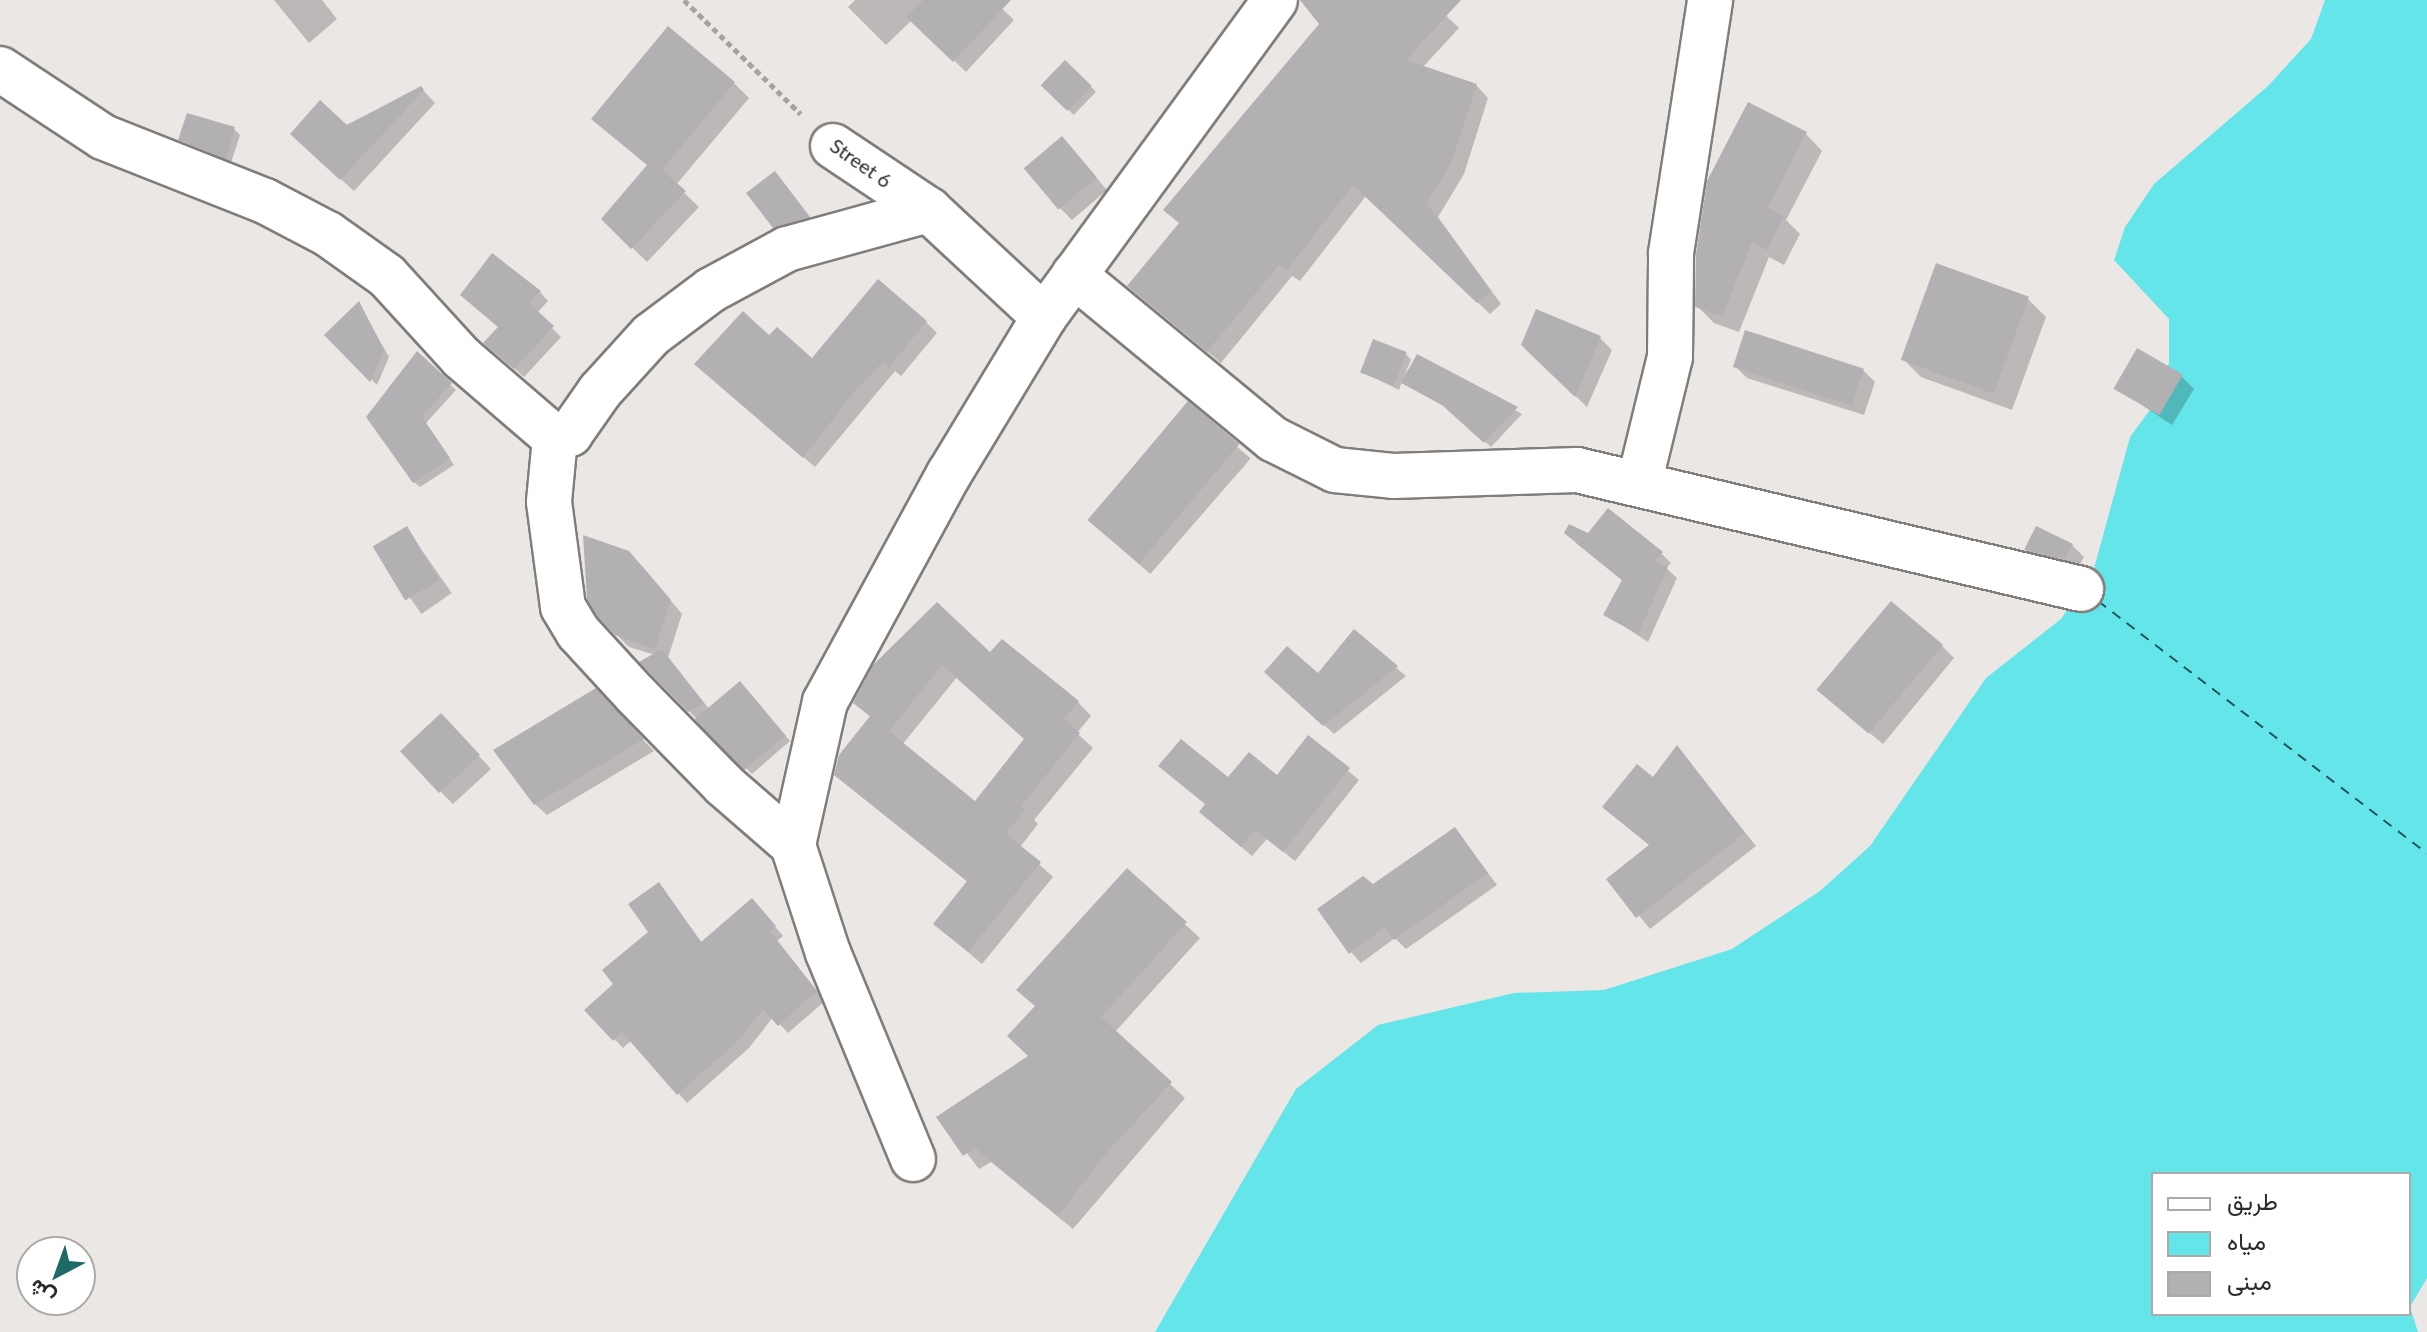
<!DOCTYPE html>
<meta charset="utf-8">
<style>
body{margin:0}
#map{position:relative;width:2427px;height:1332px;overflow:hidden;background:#ebe7e5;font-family:Lato,Vazirmatn,sans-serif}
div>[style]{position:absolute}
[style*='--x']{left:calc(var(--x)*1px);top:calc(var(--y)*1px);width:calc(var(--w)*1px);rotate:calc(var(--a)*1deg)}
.water>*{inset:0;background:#64e5e9}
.shadow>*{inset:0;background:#0003;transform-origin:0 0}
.ferry>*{height:2px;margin-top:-1px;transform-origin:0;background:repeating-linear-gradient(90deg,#1e5658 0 10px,transparent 0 18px)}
.building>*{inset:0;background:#b3b0b3;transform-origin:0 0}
.path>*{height:5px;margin-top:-2.5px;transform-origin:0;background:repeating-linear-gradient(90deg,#a5a2a1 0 6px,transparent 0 10px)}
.roads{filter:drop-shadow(2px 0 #807d7a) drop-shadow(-2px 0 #807d7a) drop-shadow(0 2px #807d7a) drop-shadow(0 -2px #807d7a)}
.minor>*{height:44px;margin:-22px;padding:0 22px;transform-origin:22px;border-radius:22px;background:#fff}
span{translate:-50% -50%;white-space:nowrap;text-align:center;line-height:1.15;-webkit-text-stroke:6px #fff;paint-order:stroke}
.street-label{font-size:20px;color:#2b2a29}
.legend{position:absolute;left:2151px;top:1172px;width:260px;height:144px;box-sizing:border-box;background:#fff;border:2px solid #aaaaa9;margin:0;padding:10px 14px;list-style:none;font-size:24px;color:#2b2a29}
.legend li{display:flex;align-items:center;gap:16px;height:40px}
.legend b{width:40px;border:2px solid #aaaaa9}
.north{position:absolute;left:16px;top:1236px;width:80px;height:80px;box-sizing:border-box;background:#fff;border:2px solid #aaaaa9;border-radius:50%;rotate:221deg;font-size:22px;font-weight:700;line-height:32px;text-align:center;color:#2b2a29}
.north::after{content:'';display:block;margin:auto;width:28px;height:36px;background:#1e6a66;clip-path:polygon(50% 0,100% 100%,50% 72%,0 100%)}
</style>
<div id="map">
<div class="water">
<i style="clip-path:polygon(evenodd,2325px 0,2427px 0,2427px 1278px,2410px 1307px,2418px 1332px,1155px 1332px,1296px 1089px,1378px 1025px,1514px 993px,1604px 990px,1732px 949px,1820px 891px,1870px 846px,1986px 678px,2061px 619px,2093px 572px,2130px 437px,2155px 403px,2169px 363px,2169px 319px,2114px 260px,2125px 227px,2154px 184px,2268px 86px,2311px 39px,2325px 0,2153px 1174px,2409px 1174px,2409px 1314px,2153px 1314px,2153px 1174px)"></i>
</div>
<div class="shadow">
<i style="clip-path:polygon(274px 0,322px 0,337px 19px,309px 43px)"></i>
<i style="clip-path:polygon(855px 0,993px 0,1014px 20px,966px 72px,912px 20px,886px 45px,848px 7px)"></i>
<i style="clip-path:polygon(1301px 0,1443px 0,1437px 7px,1459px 28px,1422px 68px,1476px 85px,1488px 98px,1464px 174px,1438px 217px,1501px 304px,1490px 314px,1366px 196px,1300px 281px,1292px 276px,1221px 363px,1130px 286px,1181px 224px,1321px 24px)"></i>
<i style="left:1065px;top:62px;width:43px;height:32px;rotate:44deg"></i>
<i style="clip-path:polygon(734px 83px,749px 98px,676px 185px,699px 207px,647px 262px,603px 219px)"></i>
<i style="clip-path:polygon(421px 88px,435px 103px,354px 191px,304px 146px)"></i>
<i style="clip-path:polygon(234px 129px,240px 135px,231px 163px,181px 139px)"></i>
<i style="clip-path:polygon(1806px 134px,1822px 151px,1786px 220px,1800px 234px,1784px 265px,1769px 257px,1739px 332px,1714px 323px,1697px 306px)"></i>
<i style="clip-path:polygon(1074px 151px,1107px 190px,1072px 220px,1060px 208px)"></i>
<i style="clip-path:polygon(780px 179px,814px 223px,780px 233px,774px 227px)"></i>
<i style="clip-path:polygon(540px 292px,548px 301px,537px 313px,561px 337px,524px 377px,486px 343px)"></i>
<i style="clip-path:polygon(2028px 299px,2046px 317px,2012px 410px,1921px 377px,1903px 359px)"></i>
<i style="clip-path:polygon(359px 304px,389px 357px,377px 385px,332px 341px)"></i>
<i style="clip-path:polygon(926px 322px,937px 333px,901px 376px,895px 371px,815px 467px,708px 375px,769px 338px,812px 361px)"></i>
<i style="clip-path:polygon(1600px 338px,1612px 350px,1587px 407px,1523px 345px)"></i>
<i style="clip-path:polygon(417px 354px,456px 390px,426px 423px,454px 465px,420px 487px,414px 482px)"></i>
<i style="clip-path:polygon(1406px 354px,1411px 360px,1405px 374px,1418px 356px,1522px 414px,1491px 447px,1450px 410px,1402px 381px,1399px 390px,1362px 372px)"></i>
<i style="clip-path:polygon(1735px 366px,1863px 370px,1875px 382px,1864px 415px,1747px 378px)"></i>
<i style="clip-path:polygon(2182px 377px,2194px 389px,2172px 425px,2116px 388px)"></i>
<i style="left:1188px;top:404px;width:83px;height:153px;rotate:41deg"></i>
<i style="left:407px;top:529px;width:78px;height:37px;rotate:55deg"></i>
<i style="clip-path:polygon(1589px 535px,1661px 553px,1671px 563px,1666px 568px,1677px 578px,1648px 642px,1605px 614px,1623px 581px,1576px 543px)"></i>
<i style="clip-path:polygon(2072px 545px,2084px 557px,2077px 570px,2039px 561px,2027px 550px)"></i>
<i style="clip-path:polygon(642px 566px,682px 614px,668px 658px,710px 710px,745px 689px,790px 741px,752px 774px,689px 711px,655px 655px,629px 647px,616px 634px)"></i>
<i style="clip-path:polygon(1354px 632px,1406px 676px,1334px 734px,1276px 681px,1318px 676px)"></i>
<i style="clip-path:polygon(1942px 646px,1954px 658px,1883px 744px,1832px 702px)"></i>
<i style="clip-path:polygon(evenodd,990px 655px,1078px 702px,1091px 716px,1077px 733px,1093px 748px,1034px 820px,1038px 824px,1020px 847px,1053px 877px,982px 964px,935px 924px,969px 883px,851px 788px,871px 717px,856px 702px,875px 666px,990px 655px,957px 677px,1026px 739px,975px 804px,902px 745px,957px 677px)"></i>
<i style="clip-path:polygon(595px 691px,654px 751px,547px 815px,535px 804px)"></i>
<i style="clip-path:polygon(453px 728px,491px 769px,453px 804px,441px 792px)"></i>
<i style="clip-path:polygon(1309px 738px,1359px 780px,1295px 861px,1267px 839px,1252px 856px,1212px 822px,1207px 805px,1160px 766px,1228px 780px,1277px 777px)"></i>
<i style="clip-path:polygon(1678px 748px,1756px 846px,1650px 929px,1609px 879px,1651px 846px,1605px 807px,1653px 780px)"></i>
<i style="clip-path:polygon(1455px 829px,1497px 885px,1406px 949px,1395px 938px,1361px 963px,1351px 952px,1373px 887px)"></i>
<i style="clip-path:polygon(1127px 871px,1200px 938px,1115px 1032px,1185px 1098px,1073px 1229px,991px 1162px,979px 1169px,939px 1117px,1031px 1056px,1037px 1007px)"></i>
<i style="clip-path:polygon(659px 885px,702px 943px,761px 910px,783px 936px,777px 941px,825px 1001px,788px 1033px,773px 1017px,749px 1048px,687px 1103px,632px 1040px,623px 1048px,587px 1010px,616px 984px,651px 932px)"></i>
</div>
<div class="ferry">
<i style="--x:2098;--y:601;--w:414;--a:37.5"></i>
</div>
<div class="building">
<i style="clip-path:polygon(923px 0,1011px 0,953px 62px,906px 17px)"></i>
<i style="clip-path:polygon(1300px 0,1461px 0,1406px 60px,1477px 84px,1452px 161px,1427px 203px,1491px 291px,1477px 303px,1353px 185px,1287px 270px,1279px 265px,1207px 352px,1127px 286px,1179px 223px,1163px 210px,1319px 24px)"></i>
<i style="clip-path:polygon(668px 26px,735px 82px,662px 170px,686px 191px,631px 249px,601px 219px,647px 165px,591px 119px)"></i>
<i style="left:1065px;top:60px;width:37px;height:35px;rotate:44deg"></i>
<i style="clip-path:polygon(421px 86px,424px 90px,340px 180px,290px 134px,320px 100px,347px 125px)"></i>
<i style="clip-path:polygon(1748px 102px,1807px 132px,1768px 207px,1784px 216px,1767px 250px,1752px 242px,1722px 316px,1695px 307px,1696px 255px,1707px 181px)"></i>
<i style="clip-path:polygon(187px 113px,235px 127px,226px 159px,178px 140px)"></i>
<i style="left:1062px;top:136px;width:54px;height:50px;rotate:50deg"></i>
<i style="clip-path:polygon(775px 171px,810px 217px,773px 228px,746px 193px)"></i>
<i style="clip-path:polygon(492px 253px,541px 291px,529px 303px,554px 326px,514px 369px,483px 343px,498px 327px,460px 295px)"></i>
<i style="left:1936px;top:263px;width:99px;height:103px;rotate:20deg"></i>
<i style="clip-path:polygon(878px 279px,927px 321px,889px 367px,883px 362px,854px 392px,803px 458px,694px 364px,743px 311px,769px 335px,777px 327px,812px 358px)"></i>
<i style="clip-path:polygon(359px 301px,384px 350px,370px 382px,324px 335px)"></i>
<i style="clip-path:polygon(1536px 309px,1601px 336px,1575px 397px,1521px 345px)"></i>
<i style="left:1745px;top:330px;width:125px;height:39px;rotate:18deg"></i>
<i style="left:1373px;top:339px;width:36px;height:36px;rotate:21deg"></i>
<i style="left:2137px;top:348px;width:53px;height:47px;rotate:30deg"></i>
<i style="clip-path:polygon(417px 351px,452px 383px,422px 417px,450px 458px,413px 483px,366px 417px)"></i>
<i style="clip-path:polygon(1417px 354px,1518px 407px,1484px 443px,1442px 405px,1401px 383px)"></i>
<i style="left:1188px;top:401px;width:67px;height:156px;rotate:40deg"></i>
<i style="clip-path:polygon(1608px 508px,1663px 552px,1655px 561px,1668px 567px,1638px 634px,1603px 615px,1622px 580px,1564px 533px,1569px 524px,1588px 533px)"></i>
<i style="left:407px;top:526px;width:63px;height:40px;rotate:59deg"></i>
<i style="clip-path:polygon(2036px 526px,2073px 544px,2065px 559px,2024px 550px)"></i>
<i style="clip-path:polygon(583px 535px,629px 551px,671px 600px,655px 649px,615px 635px,598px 617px,587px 599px)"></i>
<i style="left:1891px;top:601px;width:68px;height:116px;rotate:40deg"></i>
<i style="clip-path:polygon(937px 602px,990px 652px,1002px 639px,1079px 701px,1064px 719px,1080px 733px,1021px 806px,1026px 809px,1006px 834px,1041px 862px,968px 952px,933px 924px,967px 881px,834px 775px,839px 755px,870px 716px,975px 801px,1024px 739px,942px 665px,889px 731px,853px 703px,873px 665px)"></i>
<i style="clip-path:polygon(1354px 629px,1398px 666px,1323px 726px,1264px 672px,1287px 646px,1318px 673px)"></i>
<i style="clip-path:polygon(662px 649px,704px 703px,688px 712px,639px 662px)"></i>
<i style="left:740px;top:681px;width:71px;height:59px;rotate:50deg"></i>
<i style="clip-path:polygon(596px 688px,644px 739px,534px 805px,493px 750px)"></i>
<i style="left:441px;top:713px;width:57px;height:56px;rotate:47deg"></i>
<i style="clip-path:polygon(1308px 735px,1350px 768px,1283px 852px,1255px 830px,1241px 847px,1199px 812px,1205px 804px,1158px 766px,1181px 739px,1228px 777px,1249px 752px,1277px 775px)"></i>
<i style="clip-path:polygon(1677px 745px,1745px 833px,1636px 918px,1606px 879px,1649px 845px,1602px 807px,1637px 764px,1653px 777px)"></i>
<i style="clip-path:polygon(1455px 827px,1488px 873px,1394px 940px,1385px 927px,1349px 954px,1317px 909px,1363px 876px,1373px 884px)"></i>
<i style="clip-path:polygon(1127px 868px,1187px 922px,1101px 1017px,1172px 1082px,1107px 1152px,1058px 1216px,975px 1148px,963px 1156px,936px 1117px,1028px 1056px,1007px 1036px,1035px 1006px,1016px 990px)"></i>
<i style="clip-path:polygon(659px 882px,701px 942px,752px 898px,776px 926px,770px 931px,817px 991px,778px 1026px,763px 1009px,740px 1039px,677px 1095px,622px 1032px,613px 1041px,584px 1010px,613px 984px,602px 970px,648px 932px,628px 904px)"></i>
</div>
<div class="path">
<i style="--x:684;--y:0;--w:163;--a:44.3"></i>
</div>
<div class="roads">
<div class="minor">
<i style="--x:0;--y:69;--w:123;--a:33.4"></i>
<i style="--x:103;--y:137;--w:174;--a:21.6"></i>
<i style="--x:265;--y:201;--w:71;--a:27.6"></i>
<i style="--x:328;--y:234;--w:72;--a:35.4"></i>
<i style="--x:387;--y:276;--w:111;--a:47.6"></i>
<i style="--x:462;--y:358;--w:123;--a:40.7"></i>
<i style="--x:833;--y:146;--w:115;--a:33.7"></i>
<i style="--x:929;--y:210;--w:157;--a:42.9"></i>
<i style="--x:1074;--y:275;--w:258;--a:39.5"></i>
<i style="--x:1273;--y:439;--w:69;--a:26.6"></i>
<i style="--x:1335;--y:470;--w:58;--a:5.9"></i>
<i style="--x:1393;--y:476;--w:184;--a:-1.9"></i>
<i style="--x:1577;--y:470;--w:518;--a:13.28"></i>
<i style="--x:555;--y:438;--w:64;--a:95.4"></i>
<i style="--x:549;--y:502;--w:106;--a:82.4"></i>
<i style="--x:563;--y:607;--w:29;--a:59"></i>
<i style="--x:578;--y:632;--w:84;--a:47.4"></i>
<i style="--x:635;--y:694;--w:127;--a:45.6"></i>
<i style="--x:724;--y:785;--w:91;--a:41"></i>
<i style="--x:555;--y:438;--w:16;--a:-15"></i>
<i style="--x:570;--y:434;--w:52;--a:-55.1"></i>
<i style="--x:600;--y:391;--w:76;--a:-47.7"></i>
<i style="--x:651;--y:335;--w:75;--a:-36.9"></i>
<i style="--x:711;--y:290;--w:86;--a:-28.3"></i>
<i style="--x:787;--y:249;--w:147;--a:-15.4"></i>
<i style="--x:1639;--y:484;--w:131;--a:-76.3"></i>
<i style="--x:1670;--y:357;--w:104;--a:-89.4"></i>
<i style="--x:1671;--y:253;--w:256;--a:-81.2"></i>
<i style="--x:913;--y:1159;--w:223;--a:-112.4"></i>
<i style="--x:828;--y:953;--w:114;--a:-108"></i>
<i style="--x:793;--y:845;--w:147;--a:-77.4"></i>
<i style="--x:825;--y:702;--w:260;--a:-61.5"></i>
<i style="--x:949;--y:474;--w:184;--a:-58.8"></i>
<i style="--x:1044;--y:317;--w:392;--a:-53.9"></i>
</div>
</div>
<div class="street-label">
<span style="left:861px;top:163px;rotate:35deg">Street 6</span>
</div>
<ul class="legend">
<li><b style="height:10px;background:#fff"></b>طريق</li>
<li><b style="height:22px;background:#64e5e9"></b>مياه</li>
<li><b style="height:22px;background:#b3b0b3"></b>مبنى</li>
</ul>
<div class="north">ش</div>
</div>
